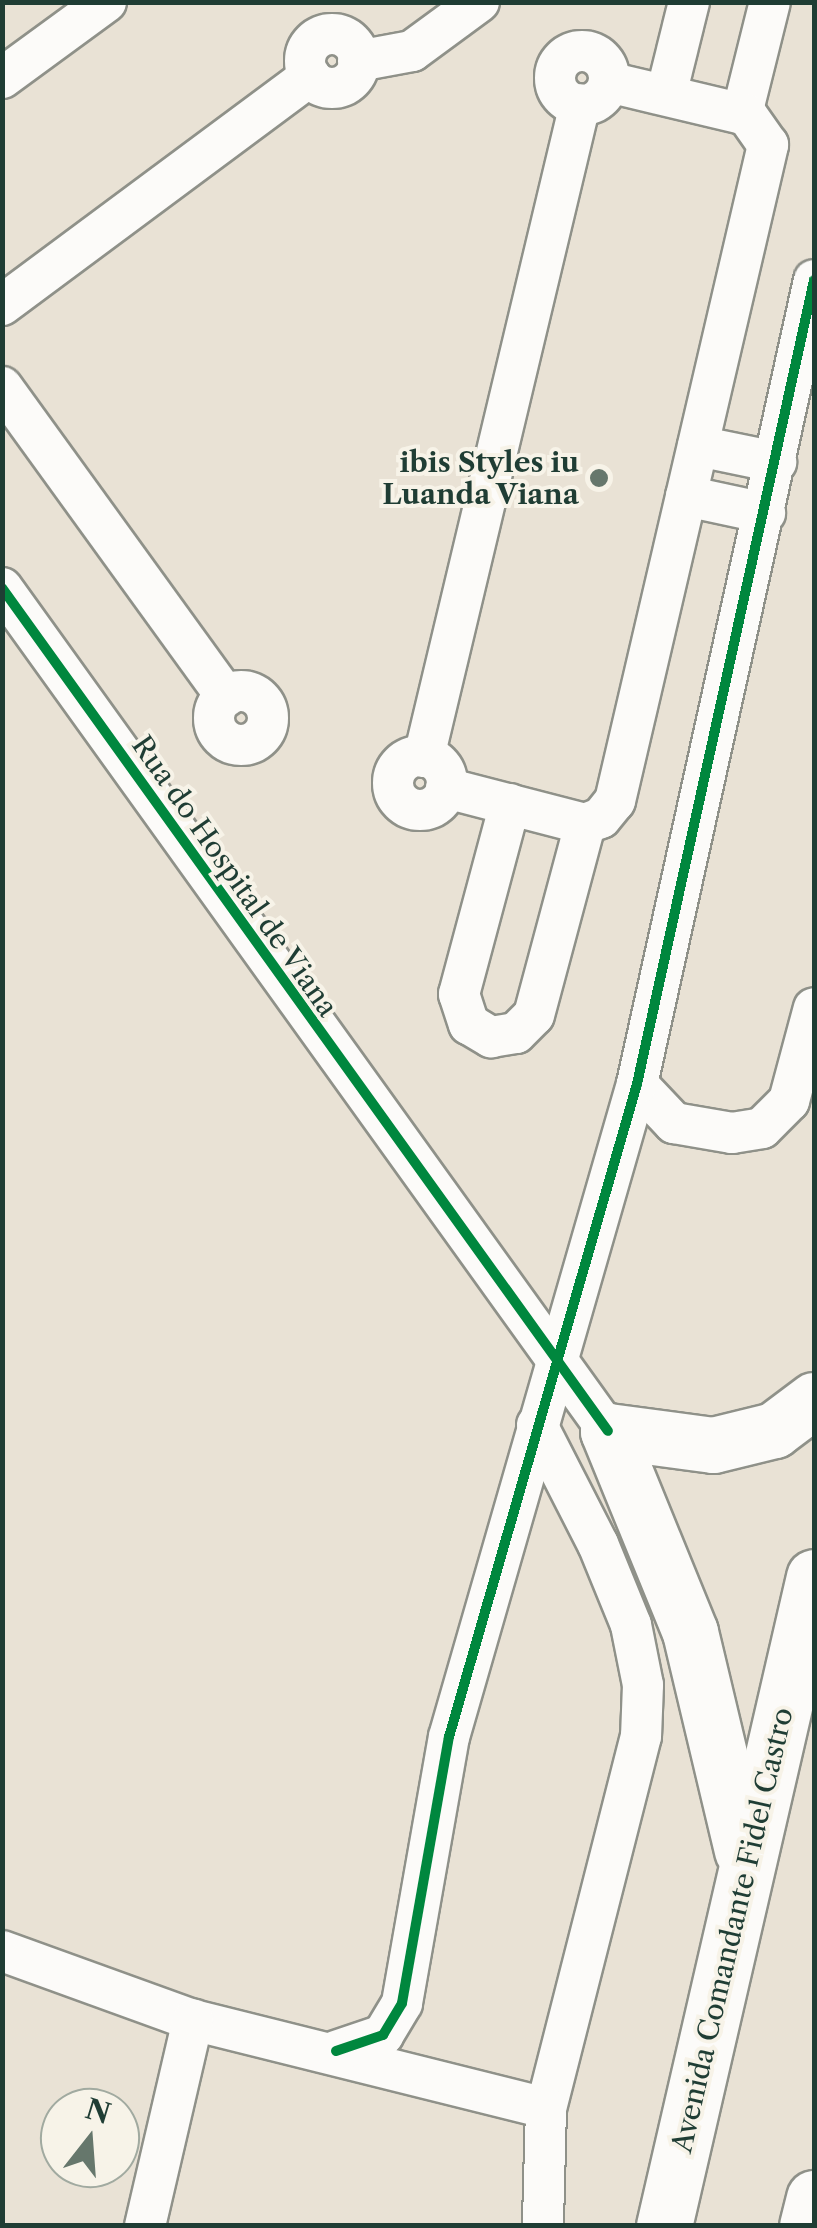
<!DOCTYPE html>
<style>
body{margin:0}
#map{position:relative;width:817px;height:2228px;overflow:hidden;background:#e9e2d5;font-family:"Libre Caslon Text",serif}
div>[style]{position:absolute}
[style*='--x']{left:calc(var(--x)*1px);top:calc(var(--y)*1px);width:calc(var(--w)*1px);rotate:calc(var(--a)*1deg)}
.roads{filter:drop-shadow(2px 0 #8f9189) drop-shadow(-2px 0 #8f9189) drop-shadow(0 2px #8f9189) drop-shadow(0 -2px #8f9189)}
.minor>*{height:40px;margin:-20px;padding:0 20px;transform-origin:20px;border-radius:20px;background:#fcfbf9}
.minor>.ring{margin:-20px;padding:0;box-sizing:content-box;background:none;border:40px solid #fcfbf9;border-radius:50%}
.highway>*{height:55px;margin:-27.5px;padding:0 27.5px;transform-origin:27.5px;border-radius:27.5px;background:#fcfbf9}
.cycleway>*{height:10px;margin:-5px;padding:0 5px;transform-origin:5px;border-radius:5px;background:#00873e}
.dots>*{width:28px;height:28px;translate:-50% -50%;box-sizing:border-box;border:5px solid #f7f3e8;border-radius:50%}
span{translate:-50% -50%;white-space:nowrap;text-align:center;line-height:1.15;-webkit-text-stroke:8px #f7f3e8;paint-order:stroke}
.poi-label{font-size:28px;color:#1f3d34;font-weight:700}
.right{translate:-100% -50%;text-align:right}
.street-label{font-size:28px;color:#1f3d34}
.frame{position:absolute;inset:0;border:5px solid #1f3d34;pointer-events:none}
.north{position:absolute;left:40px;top:2088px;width:100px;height:100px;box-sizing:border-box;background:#f7f3e8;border:2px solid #a1aaa0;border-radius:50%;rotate:17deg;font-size:28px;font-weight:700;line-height:40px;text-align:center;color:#1f3d34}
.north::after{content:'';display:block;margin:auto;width:35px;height:45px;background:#66776c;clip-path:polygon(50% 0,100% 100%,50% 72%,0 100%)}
</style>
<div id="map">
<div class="roads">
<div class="minor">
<i class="ring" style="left:305px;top:34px;width:14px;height:14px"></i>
<i class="ring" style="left:555px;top:51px;width:14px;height:14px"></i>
<i style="--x:358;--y:61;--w:55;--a:-10.5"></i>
<i style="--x:412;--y:51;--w:83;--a:-36.2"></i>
<i style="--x:2;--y:78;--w:129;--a:-36.2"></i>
<i style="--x:666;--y:95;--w:96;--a:-76.1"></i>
<i style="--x:742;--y:114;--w:115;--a:-76"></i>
<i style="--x:2;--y:305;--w:384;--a:-36.6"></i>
<i style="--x:2;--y:387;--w:382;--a:54.1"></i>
<i style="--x:698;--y:446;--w:80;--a:11.6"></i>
<i style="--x:686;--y:496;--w:81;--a:12.1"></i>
<i style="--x:2;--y:588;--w:1038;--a:54.29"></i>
<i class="ring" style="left:214px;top:691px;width:14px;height:14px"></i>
<i class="ring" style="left:393px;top:756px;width:14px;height:14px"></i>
<i style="--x:424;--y:757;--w:671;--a:-76.56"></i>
<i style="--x:446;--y:788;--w:144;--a:14.5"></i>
<i style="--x:585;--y:824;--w:17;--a:-21"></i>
<i style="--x:601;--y:818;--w:22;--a:-51"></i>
<i style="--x:615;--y:801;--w:674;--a:-76.87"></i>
<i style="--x:768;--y:145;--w:37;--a:-125"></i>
<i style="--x:747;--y:115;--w:142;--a:-166.6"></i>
<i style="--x:510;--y:804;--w:197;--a:105"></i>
<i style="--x:459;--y:994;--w:32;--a:72"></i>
<i style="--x:469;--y:1024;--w:26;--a:31"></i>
<i style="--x:491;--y:1037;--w:25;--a:-9"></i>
<i style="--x:516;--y:1033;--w:25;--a:-45"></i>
<i style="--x:534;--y:1015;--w:198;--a:-75"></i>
<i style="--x:637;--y:1084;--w:54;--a:46.5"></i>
<i style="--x:674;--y:1123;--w:59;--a:9.8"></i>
<i style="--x:732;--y:1133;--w:30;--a:-9"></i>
<i style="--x:762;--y:1128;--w:38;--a:-45"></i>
<i style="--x:789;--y:1101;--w:96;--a:-75"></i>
<i style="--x:537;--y:1425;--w:134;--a:62.9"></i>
<i style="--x:598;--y:1544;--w:87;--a:67.8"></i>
<i style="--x:631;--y:1625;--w:61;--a:78.7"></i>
<i style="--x:643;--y:1685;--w:51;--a:92.2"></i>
<i style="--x:641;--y:1736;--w:384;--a:104.3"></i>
<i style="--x:546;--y:2108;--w:118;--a:91.5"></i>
<i style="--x:2;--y:1951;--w:203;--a:19.9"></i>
<i style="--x:193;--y:2020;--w:364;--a:14"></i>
<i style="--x:336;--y:2051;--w:50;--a:-18.8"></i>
<i style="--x:383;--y:2035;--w:37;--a:-59"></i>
<i style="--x:402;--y:2003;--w:270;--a:-80"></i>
<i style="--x:449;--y:1737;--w:680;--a:-73.94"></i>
<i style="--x:637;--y:1084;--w:823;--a:-77.58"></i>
<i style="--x:145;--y:2226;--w:212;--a:-76.9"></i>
</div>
<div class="highway">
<i style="--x:608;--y:1431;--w:217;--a:67.8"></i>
<i style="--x:690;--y:1632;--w:225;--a:76.6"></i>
<i style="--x:608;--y:1431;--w:106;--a:7.6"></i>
<i style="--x:713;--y:1445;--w:63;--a:-13.8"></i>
<i style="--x:774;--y:1430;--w:50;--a:-36.9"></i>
<i style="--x:664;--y:2226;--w:666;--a:-76.99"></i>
<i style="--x:807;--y:2226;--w:29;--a:-76"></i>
</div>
</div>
<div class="cycleway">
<i style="--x:2;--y:588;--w:1038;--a:54.29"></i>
<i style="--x:336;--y:2051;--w:50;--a:-18.8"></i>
<i style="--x:383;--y:2035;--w:37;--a:-59"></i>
<i style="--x:402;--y:2003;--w:270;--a:-80"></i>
<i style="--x:449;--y:1737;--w:680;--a:-73.94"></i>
<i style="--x:637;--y:1084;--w:823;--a:-77.58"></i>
</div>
<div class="dots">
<i style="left:599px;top:478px;background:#66776c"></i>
</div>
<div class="poi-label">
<span class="right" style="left:579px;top:478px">ibis Styles iu<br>Luanda Viana</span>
</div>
<div class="street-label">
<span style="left:235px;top:876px;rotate:55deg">Rua do Hospital de Viana</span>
<span style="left:732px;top:1930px;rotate:-77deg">Avenida Comandante Fidel Castro</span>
</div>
<div class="frame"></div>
<div class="north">N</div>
</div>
